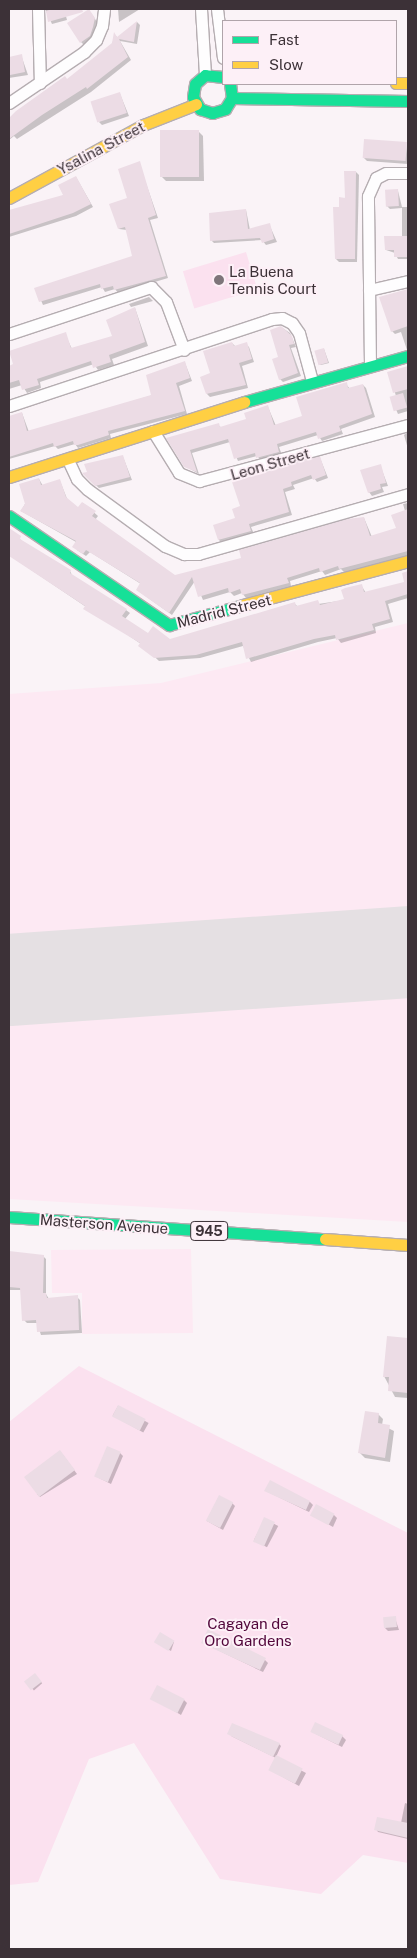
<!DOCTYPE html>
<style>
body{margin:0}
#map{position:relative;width:417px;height:1958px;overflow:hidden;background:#faf3f7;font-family:"Public Sans",sans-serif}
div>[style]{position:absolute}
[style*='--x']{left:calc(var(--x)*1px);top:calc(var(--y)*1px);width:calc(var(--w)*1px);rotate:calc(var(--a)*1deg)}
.built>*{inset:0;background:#fde9f3}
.green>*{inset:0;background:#fbe1ef;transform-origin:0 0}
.shadow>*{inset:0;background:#0003;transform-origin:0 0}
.runway>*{height:92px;margin:-46px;padding:0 46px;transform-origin:46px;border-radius:46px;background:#e5e0e3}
.building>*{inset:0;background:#ecdce5;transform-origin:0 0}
.roads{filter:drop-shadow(1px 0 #b5adb1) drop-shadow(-1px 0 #b5adb1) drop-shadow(0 1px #b5adb1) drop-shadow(0 -1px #b5adb1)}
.street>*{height:11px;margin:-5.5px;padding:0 5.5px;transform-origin:5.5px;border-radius:5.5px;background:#fefdfe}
.fast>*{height:11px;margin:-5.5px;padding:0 5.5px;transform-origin:5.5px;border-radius:5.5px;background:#16e098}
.slow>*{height:11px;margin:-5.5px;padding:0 5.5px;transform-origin:5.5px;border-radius:5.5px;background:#ffcf43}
.dots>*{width:14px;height:14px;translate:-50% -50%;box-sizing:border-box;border:2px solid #fdf0f7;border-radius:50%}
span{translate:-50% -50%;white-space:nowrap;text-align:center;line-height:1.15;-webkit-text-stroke:4px #fdf0f7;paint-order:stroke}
.shield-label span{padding:1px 4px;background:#fdf0f7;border:1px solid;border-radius:4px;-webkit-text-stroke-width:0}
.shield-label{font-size:14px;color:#3c3137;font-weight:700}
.street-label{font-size:15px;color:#3c3137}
.poi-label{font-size:15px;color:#3c3137}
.left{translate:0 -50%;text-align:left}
.park-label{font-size:15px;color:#51063a}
.frame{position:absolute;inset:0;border:10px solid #3c3137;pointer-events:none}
.legend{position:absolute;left:222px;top:20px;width:175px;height:65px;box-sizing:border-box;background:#fdf0f7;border:1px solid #b0a4aa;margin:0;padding:6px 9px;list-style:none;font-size:15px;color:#3c3137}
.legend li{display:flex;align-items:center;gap:10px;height:25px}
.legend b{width:25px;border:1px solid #b0a4aa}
</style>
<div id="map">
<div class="built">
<i style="clip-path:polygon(408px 623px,408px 1222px,9px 1199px,9px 694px,161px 683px)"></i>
<i style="clip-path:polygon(191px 1249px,193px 1333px,82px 1334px,82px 1293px,52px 1293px,51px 1250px)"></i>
</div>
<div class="green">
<i style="left:246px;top:252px;width:39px;height:66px;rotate:73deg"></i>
<i style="clip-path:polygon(79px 1366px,408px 1533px,408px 1863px,363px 1855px,321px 1894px,220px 1879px,134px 1743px,89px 1759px,38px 1882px,9px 1885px,9px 1422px)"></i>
</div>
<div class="shadow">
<i style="clip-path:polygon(45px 9px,64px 9px,67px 20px,52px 24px)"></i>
<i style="clip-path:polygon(118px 9px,140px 9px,119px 22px)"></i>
<i style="clip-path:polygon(91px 13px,97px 22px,90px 41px,84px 45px,81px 42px)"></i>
<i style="clip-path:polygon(137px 22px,140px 25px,137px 44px,120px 41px,131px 60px,91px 92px,17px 139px,14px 136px,9px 140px,9px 120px,65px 78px,68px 80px,111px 47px,115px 35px,118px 38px)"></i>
<i style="clip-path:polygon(21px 55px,28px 75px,9px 78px,9px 58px)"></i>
<i style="clip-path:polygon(120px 94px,129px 116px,102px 125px,99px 122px)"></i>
<i style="clip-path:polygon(198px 131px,203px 136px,204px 181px,166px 181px,162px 177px)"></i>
<i style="clip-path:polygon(406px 143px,408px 164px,367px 161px,364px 158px)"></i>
<i style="clip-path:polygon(139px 163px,158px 218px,150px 220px,168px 278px,118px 293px,115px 289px,105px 292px,102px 287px,43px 305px,36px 289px,133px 257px,127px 230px,119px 229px)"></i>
<i style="clip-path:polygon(356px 172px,359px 175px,357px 262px,339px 262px,336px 259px,340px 209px)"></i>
<i style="clip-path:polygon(76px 177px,93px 207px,76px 216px,9px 237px,9px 212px,65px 195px)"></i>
<i style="clip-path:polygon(398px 191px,402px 207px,408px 207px,408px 259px,398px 259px,395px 253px,386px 250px,402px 237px,402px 208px,390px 209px,387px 206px)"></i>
<i style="clip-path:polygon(246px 210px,250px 230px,269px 224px,277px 242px,266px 245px,262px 240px,214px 243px,211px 240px)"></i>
<i style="clip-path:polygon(406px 291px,408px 294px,407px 350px,401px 332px,395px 334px,392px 331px)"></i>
<i style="clip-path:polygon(149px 297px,153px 301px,131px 307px,129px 304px)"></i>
<i style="clip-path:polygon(135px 308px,148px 346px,112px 359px,114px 365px,98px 370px,94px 364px,40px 382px,41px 388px,27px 393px,22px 385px,9px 389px,9px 371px,19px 379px,10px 352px,65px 334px,72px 349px,113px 337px)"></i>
<i style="clip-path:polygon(281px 327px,290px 333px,296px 347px,291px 348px,301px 376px,283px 382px,280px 379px)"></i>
<i style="clip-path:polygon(232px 343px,236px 347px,246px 344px,249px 347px,254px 362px,242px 366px,248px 388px,210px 397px,207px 394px,212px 374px)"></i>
<i style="clip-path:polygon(324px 349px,329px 363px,321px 365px,319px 364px)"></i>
<i style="clip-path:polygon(185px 363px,192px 381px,179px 386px,187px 414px,110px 434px,111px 438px,78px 448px,75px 444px,58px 449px,55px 446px,9px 459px,9px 442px,23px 450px,31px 437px,9px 422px,9px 417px,22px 413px,29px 432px,153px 395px)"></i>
<i style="clip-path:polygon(408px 367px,408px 411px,398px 414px,391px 398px,396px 396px,389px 373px)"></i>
<i style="clip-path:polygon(346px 384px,350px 389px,363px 385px,366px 388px,375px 417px,341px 429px,343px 434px,322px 441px,318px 435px,279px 447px,282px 455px,261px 460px,257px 456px,238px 461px,230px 442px,192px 453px,199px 474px,185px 466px,168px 439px,218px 425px,222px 428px,248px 420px,268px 407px,276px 426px,304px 416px)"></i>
<i style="clip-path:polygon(408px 432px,408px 449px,404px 435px)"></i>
<i style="clip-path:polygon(123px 457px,132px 480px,99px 488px,85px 475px)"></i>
<i style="clip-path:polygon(320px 458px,328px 478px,317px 482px,314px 478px,293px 485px,295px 489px,285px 492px,292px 515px,251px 527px,254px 534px,222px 543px,219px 540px,215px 526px,236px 519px,242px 507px)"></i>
<i style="clip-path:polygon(380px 465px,388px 486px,382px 487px,384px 492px,372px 496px,369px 492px)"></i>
<i style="clip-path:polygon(39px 479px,43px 486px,60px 481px,68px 501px,79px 509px,83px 503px,98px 516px,95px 520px,175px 576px,243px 559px,364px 518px,372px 537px,397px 529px,405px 511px,403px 504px,408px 503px,408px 555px,344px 572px,341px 569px,325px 575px,322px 571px,290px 581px,291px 586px,246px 598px,242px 593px,234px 596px,230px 592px,203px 600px,195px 581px,172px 615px,137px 590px,141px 584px,90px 552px,86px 556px,77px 550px,76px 542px,21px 511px)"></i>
<i style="clip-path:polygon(9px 529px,23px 542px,70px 571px,73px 577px,126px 610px,130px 613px,125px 619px,148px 634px,170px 640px,294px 603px,298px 607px,345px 600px,361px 585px,366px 593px,406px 583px,403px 574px,408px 572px,408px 598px,388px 604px,393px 622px,375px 627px,376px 633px,341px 643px,337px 638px,318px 642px,251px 662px,243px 646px,200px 658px,159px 661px,141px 644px,9px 555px)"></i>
<i style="clip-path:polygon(9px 1253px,43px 1256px,46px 1259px,46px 1294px,49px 1299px,77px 1297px,80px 1300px,82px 1333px,41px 1335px,37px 1323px,27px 1323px,24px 1320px,22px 1290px,9px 1290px)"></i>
<i style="clip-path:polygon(388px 1337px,408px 1339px,408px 1398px,395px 1397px,384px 1376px)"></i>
<i style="left:118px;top:1406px;width:35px;height:11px;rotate:29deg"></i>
<i style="clip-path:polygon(378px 1414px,383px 1419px,382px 1425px,394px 1431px,390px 1462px,365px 1458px,360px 1453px)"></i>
<i style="clip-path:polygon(120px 1453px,123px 1456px,111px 1484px,99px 1478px,96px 1475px)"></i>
<i style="clip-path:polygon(63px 1455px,77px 1474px,40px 1497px,37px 1494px)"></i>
<i style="clip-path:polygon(266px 1491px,310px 1502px,313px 1505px,309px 1512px)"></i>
<i style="clip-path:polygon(232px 1503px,235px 1506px,223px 1530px,207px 1521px)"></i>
<i style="clip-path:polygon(312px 1515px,334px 1515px,337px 1518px,333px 1527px)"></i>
<i style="left:265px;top:1519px;width:15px;height:24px;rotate:28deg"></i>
<i style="clip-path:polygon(395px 1618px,399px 1630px,388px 1631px,385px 1628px)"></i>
<i style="clip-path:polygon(174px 1642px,171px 1651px,157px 1643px)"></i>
<i style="clip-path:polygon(203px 1643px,265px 1660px,268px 1663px,263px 1672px)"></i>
<i style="left:35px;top:1675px;width:11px;height:11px;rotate:49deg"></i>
<i style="clip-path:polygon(152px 1698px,184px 1700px,187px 1703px,181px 1715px)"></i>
<i style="clip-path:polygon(316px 1724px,342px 1736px,346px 1740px,342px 1747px,316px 1734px,312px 1731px)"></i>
<i style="clip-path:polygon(231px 1736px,279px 1744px,281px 1746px,276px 1757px,306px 1773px,299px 1786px,270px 1770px,276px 1758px)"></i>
<i style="clip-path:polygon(405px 1803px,408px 1804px,408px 1839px,378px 1832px,376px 1829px,401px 1823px)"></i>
</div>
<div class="runway">
<i style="--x:9;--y:980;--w:400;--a:-4"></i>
</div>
<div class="building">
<i style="clip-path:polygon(52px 9px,82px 9px,83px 12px,48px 22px,46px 11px)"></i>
<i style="clip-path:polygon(89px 9px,95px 18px,93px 27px,90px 36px,80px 43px,67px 23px)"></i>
<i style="clip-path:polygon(137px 21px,134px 42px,119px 39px,128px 57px,87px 89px,86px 87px,42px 115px,9px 139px,9px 118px,16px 111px,65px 76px,67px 79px,112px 43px,114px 32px,117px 37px)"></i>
<i style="clip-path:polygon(22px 54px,25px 72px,10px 75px,9px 57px)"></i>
<i style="left:120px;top:92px;width:22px;height:31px;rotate:72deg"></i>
<i style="left:160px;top:130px;width:39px;height:47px"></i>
<i style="left:364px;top:139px;width:43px;height:19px;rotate:4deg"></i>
<i style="clip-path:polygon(140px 161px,156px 215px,148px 218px,166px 276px,114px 290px,113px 286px,101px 289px,100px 284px,39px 302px,34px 288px,132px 256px,125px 227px,118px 229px,109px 204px,127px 198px,118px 169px)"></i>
<i style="clip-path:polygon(344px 171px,356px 171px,355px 259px,335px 259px,333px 207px,339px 207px,339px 197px,345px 198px)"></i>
<i style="clip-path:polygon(76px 176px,91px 204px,73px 213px,9px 234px,9px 210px,63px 195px,58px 185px)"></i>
<i style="left:398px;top:189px;width:17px;height:13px;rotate:87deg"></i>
<i style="clip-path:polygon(246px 209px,248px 229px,270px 223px,274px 239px,262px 243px,260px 238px,210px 241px,209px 213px)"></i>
<i style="clip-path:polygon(384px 236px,408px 236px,408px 257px,394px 257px,394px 250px,385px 250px)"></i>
<i style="clip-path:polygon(408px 289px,408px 326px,391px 332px,379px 297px)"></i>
<i style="clip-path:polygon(135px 307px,145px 342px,109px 355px,111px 362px,93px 368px,91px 361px,37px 379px,39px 385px,22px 390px,19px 380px,9px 383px,9px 366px,13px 364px,9px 351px,66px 332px,71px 348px,112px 336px,106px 320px)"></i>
<i style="clip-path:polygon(281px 326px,292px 336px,294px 344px,289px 345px,298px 373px,279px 380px,272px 359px,278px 357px,270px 330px)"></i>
<i style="clip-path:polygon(232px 342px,234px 346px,247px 342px,252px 359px,239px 363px,246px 385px,206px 394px,200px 377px,210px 373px,203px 351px)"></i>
<i style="left:324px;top:348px;width:15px;height:10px;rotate:74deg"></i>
<i style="clip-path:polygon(185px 361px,190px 378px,176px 383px,185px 411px,108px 431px,109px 435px,78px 445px,74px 445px,73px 441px,54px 447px,53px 443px,9px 457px,9px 416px,22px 412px,27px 431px,151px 395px,146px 375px)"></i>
<i style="clip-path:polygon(408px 366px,408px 389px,393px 393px,387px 372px)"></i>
<i style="clip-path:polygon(347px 382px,348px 388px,363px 384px,372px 414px,339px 426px,341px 431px,318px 439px,316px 432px,277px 444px,279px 452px,256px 458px,255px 453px,234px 459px,228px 439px,190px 450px,197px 472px,184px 467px,166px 438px,219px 423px,220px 427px,246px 419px,244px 413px,268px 405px,274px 425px,302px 416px,296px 397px)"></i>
<i style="left:403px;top:393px;width:15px;height:14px;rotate:74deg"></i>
<i style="clip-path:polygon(123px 455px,130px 477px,95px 486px,82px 473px,87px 472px,84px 464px)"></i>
<i style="clip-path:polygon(320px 456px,326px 475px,313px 480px,311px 475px,291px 482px,292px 486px,283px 489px,289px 512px,249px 524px,251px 531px,218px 540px,213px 525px,235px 518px,232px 509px,240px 506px,232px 482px)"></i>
<i style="clip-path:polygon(381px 464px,386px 483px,380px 484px,381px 489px,368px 493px,360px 470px)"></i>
<i style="clip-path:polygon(39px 478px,41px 485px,60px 479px,66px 497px,78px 507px,82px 502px,96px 511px,92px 516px,175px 575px,241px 558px,239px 550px,347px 519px,364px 517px,370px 536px,396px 528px,391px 515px,408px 509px,408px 551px,339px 569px,338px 566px,320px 572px,319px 568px,287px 578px,289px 583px,242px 595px,240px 589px,229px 593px,228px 588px,198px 597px,192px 577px,169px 613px,136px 590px,140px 583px,86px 550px,83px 554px,72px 547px,76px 541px,20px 511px,25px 504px,19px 484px)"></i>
<i style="clip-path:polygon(9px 528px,21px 536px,20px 539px,71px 570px,70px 573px,127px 609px,122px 616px,148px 633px,153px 626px,170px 639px,295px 602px,296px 606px,318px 600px,320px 605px,344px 599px,341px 590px,345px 588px,362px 584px,364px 592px,404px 582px,402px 573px,408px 571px,408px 594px,385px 601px,390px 619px,372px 624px,374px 630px,336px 640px,335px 635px,314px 639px,246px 659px,242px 642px,196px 655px,154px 658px,138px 646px,140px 643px,83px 609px,85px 606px,9px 556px)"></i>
<i style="clip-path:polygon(9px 1251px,44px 1255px,43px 1293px,46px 1293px,47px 1298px,78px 1295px,79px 1330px,37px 1332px,36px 1320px,22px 1321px,20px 1288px,9px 1287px)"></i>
<i style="clip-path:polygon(387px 1336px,408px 1338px,408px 1393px,388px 1391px,389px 1377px,383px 1377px)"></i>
<i style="left:118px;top:1405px;width:31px;height:13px;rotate:27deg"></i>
<i style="clip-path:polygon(365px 1411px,379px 1413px,378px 1423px,390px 1425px,385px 1458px,358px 1453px)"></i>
<i style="left:107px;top:1446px;width:15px;height:33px;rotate:23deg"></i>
<i style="left:60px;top:1450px;width:25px;height:45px;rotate:53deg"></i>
<i style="clip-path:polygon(270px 1480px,310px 1501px,306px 1510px,264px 1491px)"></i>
<i style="left:219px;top:1495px;width:16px;height:29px;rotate:27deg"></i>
<i style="left:316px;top:1504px;width:21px;height:13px;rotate:28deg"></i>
<i style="left:264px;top:1517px;width:12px;height:27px;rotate:24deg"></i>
<i style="left:396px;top:1616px;width:11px;height:13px;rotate:85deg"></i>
<i style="clip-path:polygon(208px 1629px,266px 1658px,260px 1670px,201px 1643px)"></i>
<i style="left:160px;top:1632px;width:17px;height:12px;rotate:31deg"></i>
<i style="left:35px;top:1673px;width:11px;height:14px;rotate:52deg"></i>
<i style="left:157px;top:1685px;width:31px;height:16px;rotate:27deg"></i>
<i style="left:315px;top:1722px;width:31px;height:11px;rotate:25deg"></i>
<i style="clip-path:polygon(232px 1723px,280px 1743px,273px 1757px,227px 1734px)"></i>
<i style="left:276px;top:1755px;width:30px;height:17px;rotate:27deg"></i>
<i style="clip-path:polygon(377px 1817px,408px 1823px,408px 1838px,374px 1830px)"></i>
</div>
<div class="roads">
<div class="street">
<i style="--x:38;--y:9;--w:74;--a:88.5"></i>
<i style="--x:201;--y:9;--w:66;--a:86.5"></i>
<i style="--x:217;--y:9;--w:49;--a:83"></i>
<i style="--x:9;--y:103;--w:91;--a:-34.2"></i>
<i style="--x:84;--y:52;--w:17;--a:-45"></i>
<i style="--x:96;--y:40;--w:15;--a:-67"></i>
<i style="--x:102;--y:26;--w:17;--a:-83"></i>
<i style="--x:369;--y:290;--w:40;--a:-13"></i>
<i style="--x:9;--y:334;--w:150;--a:-18.3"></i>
<i style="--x:151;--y:287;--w:21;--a:45"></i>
<i style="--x:166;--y:302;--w:51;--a:69.4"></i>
<i style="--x:370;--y:366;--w:170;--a:-90.7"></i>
<i style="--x:368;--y:196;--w:20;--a:-66"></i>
<i style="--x:376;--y:178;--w:11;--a:-27"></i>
<i style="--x:386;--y:173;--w:22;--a:0"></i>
<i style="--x:9;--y:406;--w:277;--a:-18.3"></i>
<i style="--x:272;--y:319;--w:10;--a:-6"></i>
<i style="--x:282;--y:318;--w:11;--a:27"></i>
<i style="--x:292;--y:323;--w:12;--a:55"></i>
<i style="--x:299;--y:333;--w:50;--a:74.8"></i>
<i style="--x:153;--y:431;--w:49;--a:58.2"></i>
<i style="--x:179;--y:473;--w:22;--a:22"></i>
<i style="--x:199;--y:481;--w:216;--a:-15"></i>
<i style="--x:68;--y:460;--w:21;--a:65"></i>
<i style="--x:77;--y:479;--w:14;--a:45"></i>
<i style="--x:87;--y:489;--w:97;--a:36.2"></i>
<i style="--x:165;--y:546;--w:21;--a:23"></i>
<i style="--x:184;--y:554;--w:14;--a:0"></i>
<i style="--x:198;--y:554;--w:218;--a:-15.9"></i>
</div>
<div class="fast">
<i style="--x:223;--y:77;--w:18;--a:-174"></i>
<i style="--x:205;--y:75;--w:13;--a:138"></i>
<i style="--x:195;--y:84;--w:13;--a:99"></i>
<i style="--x:193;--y:97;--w:14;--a:60"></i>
<i style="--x:200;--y:109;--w:13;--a:18"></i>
<i style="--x:212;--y:113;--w:14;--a:-17"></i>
<i style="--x:225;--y:109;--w:13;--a:-58"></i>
<i style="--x:232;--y:98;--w:14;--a:-98"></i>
<i style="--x:232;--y:98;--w:176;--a:1"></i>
<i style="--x:244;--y:402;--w:170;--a:-15.7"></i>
<i style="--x:9;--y:516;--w:194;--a:34.3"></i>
<i style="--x:169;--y:625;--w:77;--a:-15.1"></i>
<i style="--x:9;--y:1217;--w:317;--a:4"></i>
</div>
<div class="slow">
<i style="--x:396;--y:83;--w:12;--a:0"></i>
<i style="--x:9;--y:198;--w:153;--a:-28.6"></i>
<i style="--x:143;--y:125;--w:57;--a:-21.6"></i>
<i style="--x:9;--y:477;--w:247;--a:-17.7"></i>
<i style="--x:243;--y:605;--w:171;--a:-14.9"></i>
<i style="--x:325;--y:1239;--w:83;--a:4.1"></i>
</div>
</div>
<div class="dots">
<i style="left:219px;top:280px;background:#7e757a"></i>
</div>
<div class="shield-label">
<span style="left:209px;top:1231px">945</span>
</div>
<div class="street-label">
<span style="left:101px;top:148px;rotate:-28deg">Ysalina Street</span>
<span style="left:270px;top:464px;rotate:-16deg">Leon Street</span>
<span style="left:224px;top:611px;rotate:-14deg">Madrid Street</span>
<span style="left:104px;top:1224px;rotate:4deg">Masterson Avenue</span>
</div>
<div class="poi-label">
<span class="left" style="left:229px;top:280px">La Buena<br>Tennis Court</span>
</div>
<div class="park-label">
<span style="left:248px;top:1632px">Cagayan de<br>Oro Gardens</span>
</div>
<div class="frame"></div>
<ul class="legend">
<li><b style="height:6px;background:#16e098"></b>Fast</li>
<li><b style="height:6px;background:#ffcf43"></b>Slow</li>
</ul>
</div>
